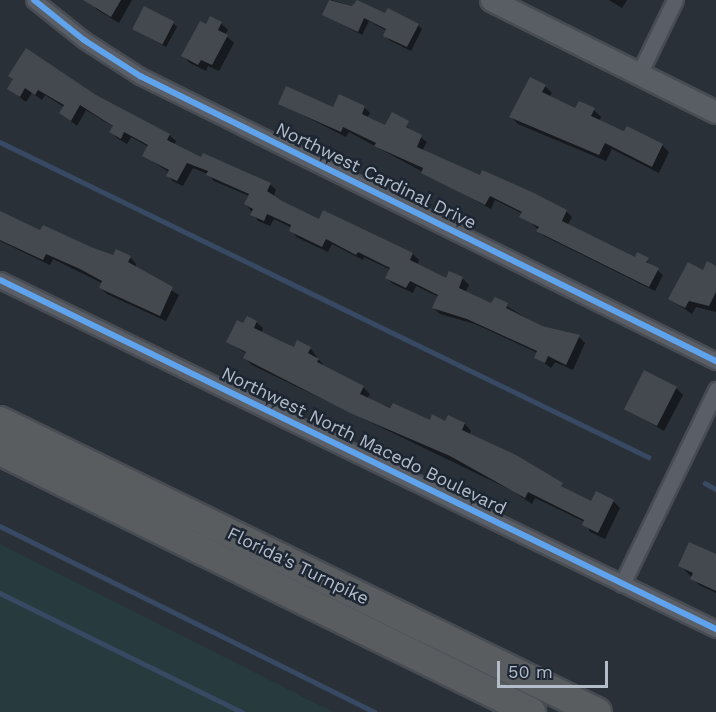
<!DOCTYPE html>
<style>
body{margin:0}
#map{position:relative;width:716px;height:712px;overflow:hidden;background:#2a3038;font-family:"Work Sans",sans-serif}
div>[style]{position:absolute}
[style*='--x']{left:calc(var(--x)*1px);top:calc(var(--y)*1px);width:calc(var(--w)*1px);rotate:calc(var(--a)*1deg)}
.green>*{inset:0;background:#273a3e}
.shadow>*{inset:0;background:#0007}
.stream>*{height:4.5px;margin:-2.25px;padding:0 2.25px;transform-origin:2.25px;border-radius:2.25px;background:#384963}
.building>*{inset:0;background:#444950;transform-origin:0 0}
.roads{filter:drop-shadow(2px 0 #484c53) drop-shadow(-2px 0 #484c53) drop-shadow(0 2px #484c53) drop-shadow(0 -2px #484c53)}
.street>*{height:15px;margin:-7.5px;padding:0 7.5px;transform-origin:7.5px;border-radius:7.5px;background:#5a5e66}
.secondary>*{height:21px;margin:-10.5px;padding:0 10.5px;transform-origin:10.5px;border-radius:10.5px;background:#595d64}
.highway>*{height:28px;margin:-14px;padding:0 14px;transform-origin:14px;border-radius:14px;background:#5a5d60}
.cycleway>*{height:6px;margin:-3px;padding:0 3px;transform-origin:3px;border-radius:3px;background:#60a3ed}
span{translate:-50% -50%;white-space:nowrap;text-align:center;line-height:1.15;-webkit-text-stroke:5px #1d2633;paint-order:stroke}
.street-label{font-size:18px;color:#b4bcc9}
.scale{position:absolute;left:497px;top:661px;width:111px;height:27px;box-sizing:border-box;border:3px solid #b4bcc9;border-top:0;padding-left:8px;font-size:18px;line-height:21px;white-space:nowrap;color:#b4bcc9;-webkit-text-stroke:4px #1d2633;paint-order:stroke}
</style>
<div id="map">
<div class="green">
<i style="clip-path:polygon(0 544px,333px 712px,0 712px)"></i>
</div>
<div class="shadow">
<i style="clip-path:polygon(90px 0,132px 0,119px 23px,96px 9px)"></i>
<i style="clip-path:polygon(331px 0,418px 25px,422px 29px,411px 51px,389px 40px,385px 35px,387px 31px,369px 21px,362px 35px,324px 15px)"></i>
<i style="clip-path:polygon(609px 0,627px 0,622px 8px)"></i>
<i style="clip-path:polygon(173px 23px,177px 27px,166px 47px,134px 29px)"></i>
<i style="clip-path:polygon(221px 23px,228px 30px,225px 35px,234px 43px,219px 71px,208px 66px,206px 71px,190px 63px,183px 56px,206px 26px)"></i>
<i style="clip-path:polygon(14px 80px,95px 96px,169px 135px,176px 141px,174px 145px,202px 159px,270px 184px,276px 190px,273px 197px,320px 221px,324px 212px,413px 254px,419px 260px,417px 265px,447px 280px,450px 273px,463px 279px,469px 285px,465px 293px,492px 305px,495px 299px,541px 327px,579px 337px,585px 343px,573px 370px,555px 362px,551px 368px,536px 357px,538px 353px,475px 324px,440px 314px,434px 308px,439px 297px,416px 286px,413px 293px,393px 284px,387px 278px,391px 270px,364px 257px,363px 260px,332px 244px,328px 252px,296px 237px,292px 228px,274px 219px,270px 226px,258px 221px,246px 204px,249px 196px,214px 181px,208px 174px,193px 168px,183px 186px,174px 182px,168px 176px,169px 172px,144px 156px,149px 147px,131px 137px,127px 144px,117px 138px,111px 132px,114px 127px,86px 110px,77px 126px,61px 113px,64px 107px,45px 95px,42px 100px,32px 93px,26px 102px,9px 89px)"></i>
<i style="clip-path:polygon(545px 86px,552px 93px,549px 97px,576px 111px,594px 110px,601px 117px,599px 121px,662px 145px,669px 152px,659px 173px,612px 149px,606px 161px,518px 124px,511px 117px)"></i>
<i style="clip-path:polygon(279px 103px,334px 109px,364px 107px,370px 113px,367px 118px,386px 127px,392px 115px,427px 142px,422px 151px,566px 211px,572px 217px,567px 226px,635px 259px,638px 254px,663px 275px,655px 291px,544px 236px,523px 214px,495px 200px,491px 209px,349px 132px,346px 137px)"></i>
<i style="clip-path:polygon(0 213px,41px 232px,114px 257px,130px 257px,136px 264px,135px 268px,179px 295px,166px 321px,107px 294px,100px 288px,102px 283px,53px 259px,50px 265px,0 241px)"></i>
<i style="clip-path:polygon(716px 267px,716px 312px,696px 307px,692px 314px,670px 299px,703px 272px)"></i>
<i style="clip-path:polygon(256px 322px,263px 328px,261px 333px,295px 349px,310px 348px,324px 366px,363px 387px,370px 394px,367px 399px,431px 422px,465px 424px,471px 431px,469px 435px,592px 503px,613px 501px,620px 508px,605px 539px,590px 532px,585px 522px,535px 498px,532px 504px,511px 490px,252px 365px,245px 358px,247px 354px,228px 342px,244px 325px)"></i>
<i style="clip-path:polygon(676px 388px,683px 395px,664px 431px,626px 408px)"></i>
<i style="clip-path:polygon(716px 556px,716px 593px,699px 585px,680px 565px)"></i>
</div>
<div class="stream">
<i style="--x:0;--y:142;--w:721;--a:25.92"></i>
<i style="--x:705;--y:483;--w:13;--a:29"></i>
<i style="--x:0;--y:526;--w:418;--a:26.4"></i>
<i style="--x:0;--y:593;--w:270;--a:26.2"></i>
</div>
<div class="building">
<i style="clip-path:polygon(83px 0,121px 0,111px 17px)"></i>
<i style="clip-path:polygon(329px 0,352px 6px,357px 0,385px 13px,388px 8px,419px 24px,407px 47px,383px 36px,386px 29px,364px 18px,358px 32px,322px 15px)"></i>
<i style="left:144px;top:6px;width:34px;height:26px;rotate:27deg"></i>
<i style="clip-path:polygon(210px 16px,222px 22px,218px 30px,228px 35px,212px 65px,201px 60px,198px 65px,181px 56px,200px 21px,206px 24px)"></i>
<i style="clip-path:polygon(26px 48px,96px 95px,170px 134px,167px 140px,201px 157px,203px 153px,271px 183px,267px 191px,282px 201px,319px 219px,323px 210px,413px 253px,410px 260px,446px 278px,449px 271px,463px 277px,459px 288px,491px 303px,495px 297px,508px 303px,506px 308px,542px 326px,580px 335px,566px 365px,548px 356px,545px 363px,534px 358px,537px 351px,467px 319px,432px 308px,438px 295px,410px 281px,406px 288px,385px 278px,390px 268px,358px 252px,356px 255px,326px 239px,322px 247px,289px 231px,291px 225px,267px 214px,264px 221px,250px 215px,253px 209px,244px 204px,249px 194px,206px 175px,208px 171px,187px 163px,177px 181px,166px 176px,169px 170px,142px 156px,148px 145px,124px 132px,121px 139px,109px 132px,113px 126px,80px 105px,71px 121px,59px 113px,64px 105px,38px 90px,35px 95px,25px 88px,20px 97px,7px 89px,13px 79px,8px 76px)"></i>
<i style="clip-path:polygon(530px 77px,546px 85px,542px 92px,575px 108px,579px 101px,595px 108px,591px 116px,624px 131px,627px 126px,663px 144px,652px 167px,605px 143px,599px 155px,509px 117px)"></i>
<i style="clip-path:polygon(286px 86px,333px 107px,339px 94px,365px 106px,362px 114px,385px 125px,392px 112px,409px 121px,406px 127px,422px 135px,417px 147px,480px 175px,482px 170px,532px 192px,567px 210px,562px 221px,635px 257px,637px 252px,649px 258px,646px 262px,659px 268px,649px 287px,536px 231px,539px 227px,519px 217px,522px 212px,490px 196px,485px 205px,421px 173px,423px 168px,374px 146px,376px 143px,343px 127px,341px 132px,278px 104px)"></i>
<i style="clip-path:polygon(0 211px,40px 230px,43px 225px,91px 247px,113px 255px,116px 249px,131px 256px,128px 262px,173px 287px,160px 316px,99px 288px,102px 281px,80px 269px,46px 254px,43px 260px,0 240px)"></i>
<i style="clip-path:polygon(707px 261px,716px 266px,716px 292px,709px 306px,689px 301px,685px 308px,668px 299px,688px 262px,703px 270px)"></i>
<i style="clip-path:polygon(247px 316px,257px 321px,254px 328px,287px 344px,294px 347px,297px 340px,311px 347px,308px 353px,319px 359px,317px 362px,364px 386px,360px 394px,390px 408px,393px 403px,430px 420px,432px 414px,445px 421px,448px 415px,465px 423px,462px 430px,516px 455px,563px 483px,561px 486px,591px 501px,596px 491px,614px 500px,598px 533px,582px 525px,584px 520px,528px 492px,525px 498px,450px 456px,350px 413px,243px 358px,246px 352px,226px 342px,237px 320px,243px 323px)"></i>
<i style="left:644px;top:370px;width:37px;height:44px;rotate:27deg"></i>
<i style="clip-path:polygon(689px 542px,716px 554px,716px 591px,690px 579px,693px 573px,678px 566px)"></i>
</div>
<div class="roads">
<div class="street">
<i style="--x:34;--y:0;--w:64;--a:38.7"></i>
<i style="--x:84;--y:40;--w:67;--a:32.7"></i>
<i style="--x:140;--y:76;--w:643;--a:26.33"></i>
<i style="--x:639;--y:74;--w:82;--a:-64.1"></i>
<i style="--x:0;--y:280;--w:797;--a:25.99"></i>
<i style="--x:622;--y:584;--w:216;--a:-64.1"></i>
</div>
<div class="secondary">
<i style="--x:491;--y:0;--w:251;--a:26.5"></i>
</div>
<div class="highway">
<i style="--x:0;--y:421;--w:664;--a:25.99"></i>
<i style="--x:0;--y:451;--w:592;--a:26.18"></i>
</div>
</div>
<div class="cycleway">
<i style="--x:34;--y:0;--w:64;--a:38.7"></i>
<i style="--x:84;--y:40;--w:67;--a:32.7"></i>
<i style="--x:140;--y:76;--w:643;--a:26.33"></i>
<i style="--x:0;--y:280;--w:797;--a:25.99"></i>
</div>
<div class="street-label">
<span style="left:376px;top:176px;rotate:26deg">Northwest Cardinal Drive</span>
<span style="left:364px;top:441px;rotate:26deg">Northwest North Macedo Boulevard</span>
<span style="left:298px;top:566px;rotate:26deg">Florida's Turnpike</span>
</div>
<div class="scale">50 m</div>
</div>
